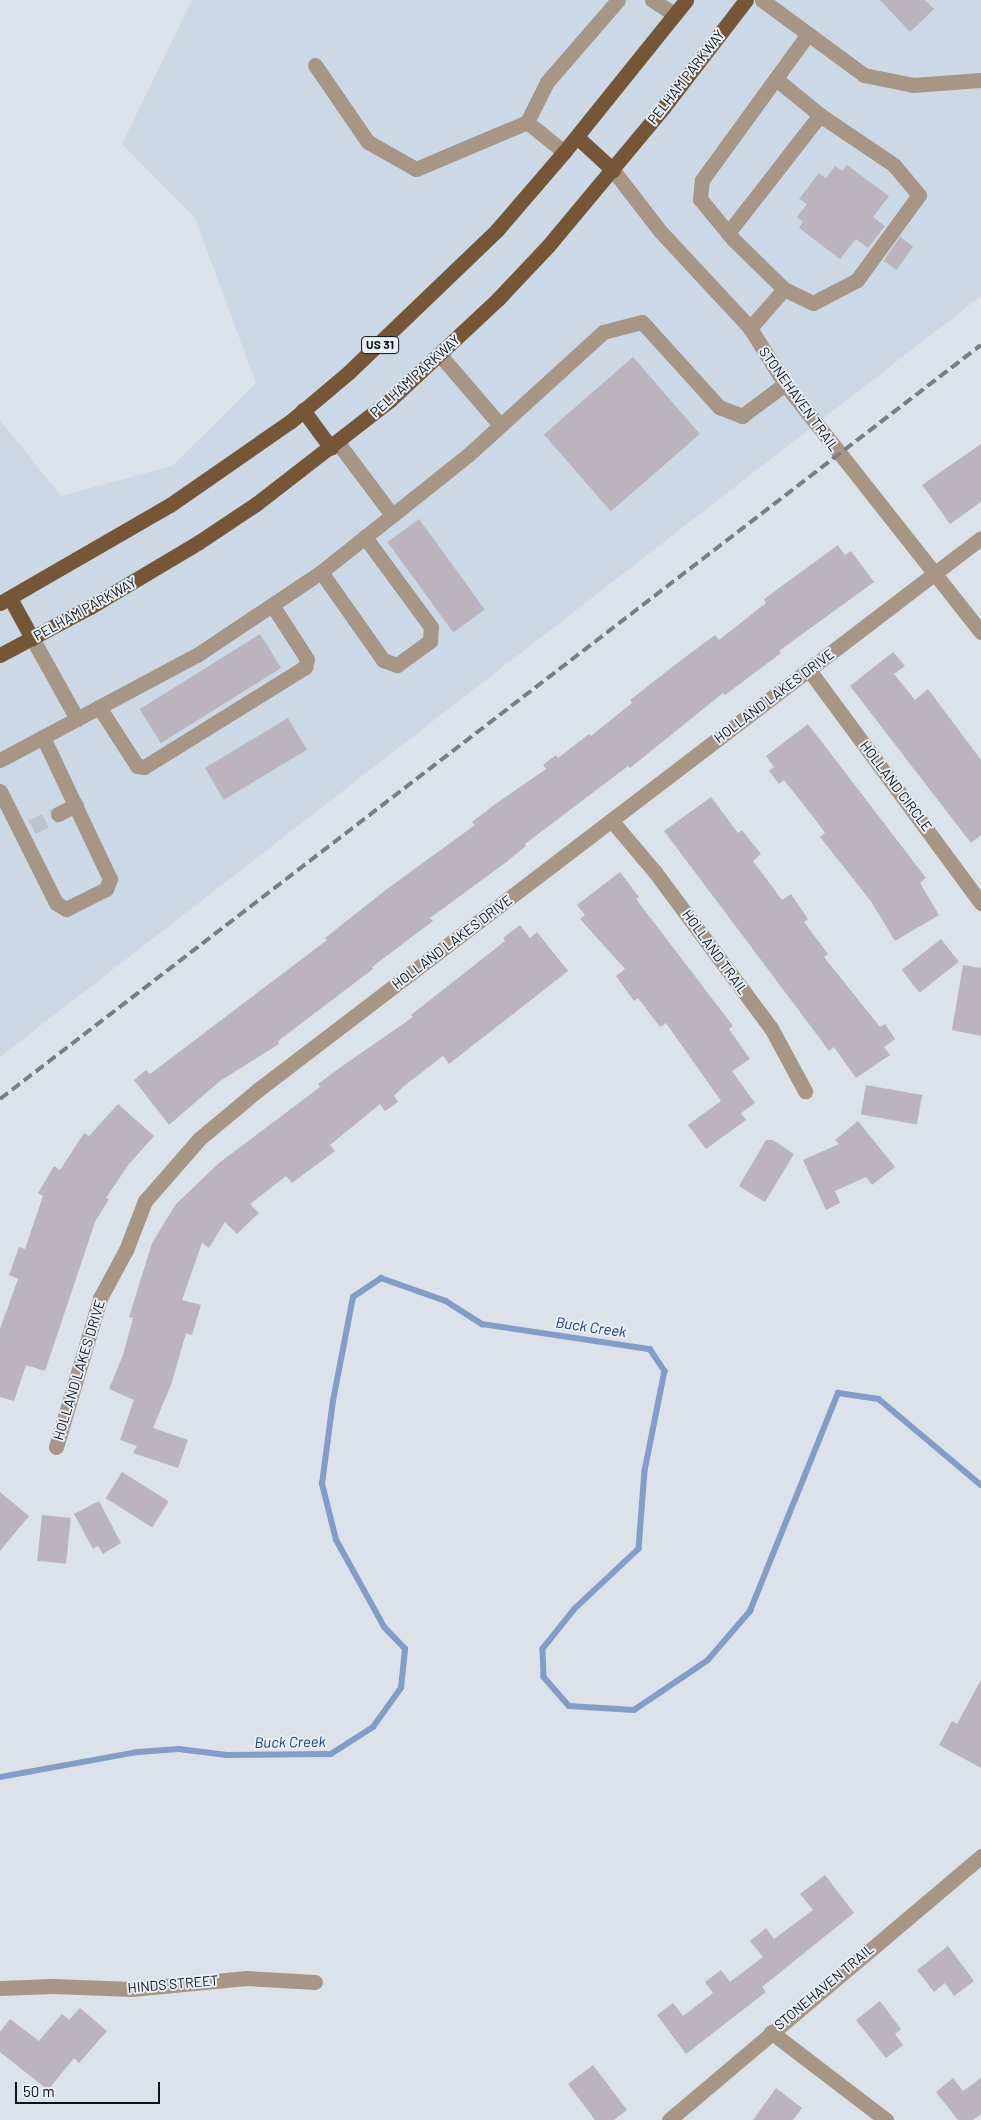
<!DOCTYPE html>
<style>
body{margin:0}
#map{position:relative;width:981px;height:2120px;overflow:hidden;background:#dbe2ea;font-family:Barlow,sans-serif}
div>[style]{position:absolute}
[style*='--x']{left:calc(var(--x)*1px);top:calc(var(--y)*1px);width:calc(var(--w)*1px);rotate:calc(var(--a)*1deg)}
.built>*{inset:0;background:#cdd8e7}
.stream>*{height:5.5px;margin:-2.75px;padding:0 2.75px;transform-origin:2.75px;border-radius:2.75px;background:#839dc9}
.building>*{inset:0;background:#bbb4bc;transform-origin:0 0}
.minor-tunnel>*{height:15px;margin-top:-7.5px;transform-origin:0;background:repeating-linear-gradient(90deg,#bdc3ca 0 15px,transparent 0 23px)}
.minor>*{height:15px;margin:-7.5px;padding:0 7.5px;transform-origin:7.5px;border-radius:7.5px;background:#a79685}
.major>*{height:15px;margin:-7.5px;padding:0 7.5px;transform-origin:7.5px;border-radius:7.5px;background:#755738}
.rail>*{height:4px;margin-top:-2px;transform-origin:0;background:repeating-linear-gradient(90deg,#797e84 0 10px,transparent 0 15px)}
span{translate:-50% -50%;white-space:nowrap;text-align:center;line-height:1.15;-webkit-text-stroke:4px #e8eff8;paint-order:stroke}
.shield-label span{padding:1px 4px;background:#e8eff8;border:1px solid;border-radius:4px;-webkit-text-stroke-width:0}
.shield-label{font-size:12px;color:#101215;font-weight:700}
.street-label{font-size:14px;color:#101215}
.water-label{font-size:15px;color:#1e3d74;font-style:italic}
.scale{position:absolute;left:15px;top:2082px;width:145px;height:22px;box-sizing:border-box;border:2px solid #101215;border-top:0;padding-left:6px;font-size:15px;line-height:18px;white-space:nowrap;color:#101215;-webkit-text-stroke:4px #e8eff8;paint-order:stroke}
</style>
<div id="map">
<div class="built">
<i style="clip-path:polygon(192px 0,981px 0,981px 296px,0 1057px,0 420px,61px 496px,172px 466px,256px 383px,195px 218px,122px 144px)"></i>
</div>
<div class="stream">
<i style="--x:0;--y:1777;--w:140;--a:-10.3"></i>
<i style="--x:138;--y:1752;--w:41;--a:-4.2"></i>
<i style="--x:179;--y:1749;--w:48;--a:7.1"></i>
<i style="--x:227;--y:1755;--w:104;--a:-0.6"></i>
<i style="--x:331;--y:1754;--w:50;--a:-32.7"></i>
<i style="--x:373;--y:1727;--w:48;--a:-54.3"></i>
<i style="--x:401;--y:1688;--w:39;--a:-84"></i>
<i style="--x:405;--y:1649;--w:30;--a:-134"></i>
<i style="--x:384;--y:1627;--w:99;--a:-118.9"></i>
<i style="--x:336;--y:1540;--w:58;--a:-104"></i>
<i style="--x:322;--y:1484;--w:84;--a:-82.5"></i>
<i style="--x:333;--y:1401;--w:106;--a:-79.1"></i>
<i style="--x:353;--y:1297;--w:34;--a:-34"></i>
<i style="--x:381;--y:1278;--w:69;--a:19.5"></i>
<i style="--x:446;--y:1301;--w:43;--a:32.6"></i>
<i style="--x:482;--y:1324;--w:170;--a:8.5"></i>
<i style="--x:650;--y:1349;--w:27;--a:56"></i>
<i style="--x:665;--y:1371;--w:102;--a:101.3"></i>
<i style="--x:645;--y:1471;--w:78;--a:94.4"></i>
<i style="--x:639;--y:1549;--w:88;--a:136.8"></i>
<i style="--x:575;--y:1609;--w:51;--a:128.7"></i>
<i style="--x:543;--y:1649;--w:28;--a:88"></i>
<i style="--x:544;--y:1677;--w:38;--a:49"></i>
<i style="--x:569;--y:1706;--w:65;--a:3.5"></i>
<i style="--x:634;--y:1710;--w:89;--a:-34"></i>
<i style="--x:708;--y:1660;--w:65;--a:-49.4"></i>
<i style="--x:750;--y:1611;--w:235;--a:-68"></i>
<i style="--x:838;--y:1393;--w:41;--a:8.3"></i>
<i style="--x:879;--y:1399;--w:133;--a:40.1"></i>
</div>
<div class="building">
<i style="clip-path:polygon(880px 0,925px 0,934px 9px,910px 32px)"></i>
<i style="clip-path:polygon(847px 165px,889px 196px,873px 217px,885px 226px,868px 248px,856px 239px,840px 259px,799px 228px,803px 222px,797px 217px,807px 204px,799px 199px,819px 173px,826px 178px,835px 166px,842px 171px)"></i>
<i style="left:900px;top:237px;width:16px;height:29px;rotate:35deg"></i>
<i style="left:633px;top:357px;width:102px;height:118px;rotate:49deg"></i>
<i style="clip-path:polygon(981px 444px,981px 502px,950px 524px,922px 485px)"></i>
<i style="left:419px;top:519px;width:112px;height:39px;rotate:54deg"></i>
<i style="clip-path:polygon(838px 545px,845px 555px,851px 551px,874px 582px,779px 651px,781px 653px,725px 695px,723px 693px,630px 768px,628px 766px,525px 844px,526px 846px,505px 863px,430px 918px,433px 921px,372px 967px,373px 969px,278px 1041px,279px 1044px,220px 1081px,169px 1125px,134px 1080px,146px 1070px,150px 1074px,327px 940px,325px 938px,387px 889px,475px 825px,472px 822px,494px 805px,546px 769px,543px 765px,556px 755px,558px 758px,589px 734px,591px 736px,632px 703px,630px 700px,680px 661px,715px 635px,719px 640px,766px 603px,764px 599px)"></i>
<i style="left:260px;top:634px;width:40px;height:142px;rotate:58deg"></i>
<i style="clip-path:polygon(893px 652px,905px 666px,894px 674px,915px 700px,928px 689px,981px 760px,981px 835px,971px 843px,850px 686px)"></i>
<i style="left:288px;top:718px;width:37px;height:97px;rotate:59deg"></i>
<i style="clip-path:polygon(808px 724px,926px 878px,920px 883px,939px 915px,895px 941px,870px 900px,820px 837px,825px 833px,818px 823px,784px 780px,779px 784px,769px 771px,774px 767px,766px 756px)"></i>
<i style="clip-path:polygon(711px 797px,738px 833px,742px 830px,761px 854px,753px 861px,782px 900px,791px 894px,808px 919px,804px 922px,828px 954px,824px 957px,880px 1027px,885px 1024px,895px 1039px,884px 1047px,890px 1055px,856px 1078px,834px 1047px,829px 1051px,812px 1028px,664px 831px)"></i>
<i style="clip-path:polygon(620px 872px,639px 897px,636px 899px,733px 1026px,729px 1029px,750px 1059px,732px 1071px,755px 1103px,741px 1113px,746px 1120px,706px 1149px,688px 1125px,721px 1101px,666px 1023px,660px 1027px,638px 998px,634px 1001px,616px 976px,625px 969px,580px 919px,585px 915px,577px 905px)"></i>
<i style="clip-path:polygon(520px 925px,530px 938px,537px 932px,568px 971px,449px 1064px,443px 1056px,404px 1086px,394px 1096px,398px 1102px,385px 1111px,380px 1104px,330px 1145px,335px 1151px,292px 1183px,286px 1176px,250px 1204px,259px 1213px,237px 1234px,225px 1222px,209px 1248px,202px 1243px,182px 1300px,201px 1305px,192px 1335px,186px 1333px,172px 1382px,153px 1428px,188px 1440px,178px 1468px,133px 1453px,137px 1446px,120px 1440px,134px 1400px,109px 1389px,123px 1355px,133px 1318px,129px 1317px,152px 1243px,176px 1204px,219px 1163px,320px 1087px,318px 1084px,341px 1067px,413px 1017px,411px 1015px,505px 941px,503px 938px)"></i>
<i style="left:941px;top:939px;width:29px;height:50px;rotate:52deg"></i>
<i style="clip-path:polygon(963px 965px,981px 968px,981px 1036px,952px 1030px)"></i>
<i style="left:866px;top:1085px;width:57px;height:30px;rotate:10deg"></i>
<i style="clip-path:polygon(118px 1104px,154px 1136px,129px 1164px,106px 1198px,109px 1199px,95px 1222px,45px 1371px,26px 1365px,14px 1401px,0 1397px,0 1329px,18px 1279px,9px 1275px,19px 1247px,25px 1249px,43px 1196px,38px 1193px,54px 1166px,60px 1170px,84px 1133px,89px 1136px)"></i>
<i style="clip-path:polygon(858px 1121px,895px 1167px,872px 1185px,866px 1177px,835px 1191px,840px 1203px,826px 1210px,803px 1160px,839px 1144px,835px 1140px)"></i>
<i style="clip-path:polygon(766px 1140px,773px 1140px,794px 1154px,765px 1202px,739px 1186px)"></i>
<i style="left:122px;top:1472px;width:55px;height:31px;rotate:32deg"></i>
<i style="clip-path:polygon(0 1492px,29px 1516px,0 1551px)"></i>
<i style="clip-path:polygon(99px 1501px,121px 1543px,103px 1554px,98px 1546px,93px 1549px,74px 1514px)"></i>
<i style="left:42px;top:1515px;width:29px;height:46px;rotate:6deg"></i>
<i style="clip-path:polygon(981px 1680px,981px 1768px,939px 1745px,952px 1721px,957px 1724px)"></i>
<i style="clip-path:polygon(825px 1875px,854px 1913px,762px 1987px,766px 1992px,686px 2054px,657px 2015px,673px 2003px,683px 2016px,713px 1993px,705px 1982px,721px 1970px,730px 1982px,763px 1957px,750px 1941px,766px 1928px,774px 1939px,813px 1910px,800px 1894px)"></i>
<i style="clip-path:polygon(948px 1946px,974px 1981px,954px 1996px,945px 1983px,934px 1992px,917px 1970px)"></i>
<i style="clip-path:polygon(880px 2001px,901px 2029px,895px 2034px,903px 2045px,886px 2058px,856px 2020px)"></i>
<i style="clip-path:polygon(80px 2008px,107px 2031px,79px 2063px,74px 2058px,48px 2090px,0 2052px,0 2032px,10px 2019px,39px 2041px,62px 2014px,69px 2020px)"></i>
<i style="clip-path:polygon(593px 2065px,627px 2110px,614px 2120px,595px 2120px,568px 2084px)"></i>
<i style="clip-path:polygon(953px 2078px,963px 2091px,981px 2078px,981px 2114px,973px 2120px,958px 2120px,936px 2092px)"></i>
<i style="clip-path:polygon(776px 2088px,802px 2108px,793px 2120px,753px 2120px)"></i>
</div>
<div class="minor-tunnel">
<i style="--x:32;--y:827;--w:29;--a:-27"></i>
</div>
<div class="minor">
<i style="--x:652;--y:0;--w:26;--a:32"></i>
<i style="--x:762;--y:0;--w:127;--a:36.3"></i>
<i style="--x:864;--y:75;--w:50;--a:11.5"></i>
<i style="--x:913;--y:85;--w:68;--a:-4.2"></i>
<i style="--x:315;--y:65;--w:93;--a:55.5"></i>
<i style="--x:368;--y:142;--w:55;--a:29.4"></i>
<i style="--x:416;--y:169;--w:121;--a:-22.9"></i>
<i style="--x:564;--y:152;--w:48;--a:-141"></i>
<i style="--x:527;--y:122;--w:45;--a:-63.4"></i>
<i style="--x:547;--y:82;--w:108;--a:-49.1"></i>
<i style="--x:613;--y:170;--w:77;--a:52.4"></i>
<i style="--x:660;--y:231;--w:132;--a:47.1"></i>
<i style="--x:750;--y:328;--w:66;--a:58"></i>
<i style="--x:785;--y:384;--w:316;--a:51.7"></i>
<i style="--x:728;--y:233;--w:150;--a:-52.1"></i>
<i style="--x:820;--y:115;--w:57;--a:-140.7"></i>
<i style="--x:784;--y:289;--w:32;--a:26"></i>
<i style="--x:813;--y:303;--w:50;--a:-27.6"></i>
<i style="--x:857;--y:280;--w:105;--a:-53.9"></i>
<i style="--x:919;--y:195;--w:39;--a:-130"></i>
<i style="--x:894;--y:165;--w:89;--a:-146"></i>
<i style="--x:750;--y:328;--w:52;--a:-48.9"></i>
<i style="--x:784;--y:289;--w:71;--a:-135.6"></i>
<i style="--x:733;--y:239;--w:52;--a:-129.5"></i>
<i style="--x:700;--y:199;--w:19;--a:-84"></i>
<i style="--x:702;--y:180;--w:180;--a:-54"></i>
<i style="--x:440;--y:355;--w:92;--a:49.4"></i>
<i style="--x:338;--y:443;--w:90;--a:53.1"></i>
<i style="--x:321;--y:572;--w:108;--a:54.8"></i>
<i style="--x:383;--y:660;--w:15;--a:20"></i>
<i style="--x:397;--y:665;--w:41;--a:-36"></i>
<i style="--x:430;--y:641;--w:14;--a:-86"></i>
<i style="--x:431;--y:627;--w:112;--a:-126.3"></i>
<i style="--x:32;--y:638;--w:93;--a:60.9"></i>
<i style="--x:809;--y:670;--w:290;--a:53.6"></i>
<i style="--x:99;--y:707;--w:70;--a:57.2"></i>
<i style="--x:137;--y:766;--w:7;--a:8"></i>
<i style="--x:144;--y:767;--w:190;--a:-31.8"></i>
<i style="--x:305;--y:667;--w:8;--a:-76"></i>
<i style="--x:307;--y:659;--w:64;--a:-122.9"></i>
<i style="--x:0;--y:760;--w:223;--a:-28.1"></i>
<i style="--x:197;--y:655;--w:149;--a:-33.8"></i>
<i style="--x:321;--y:572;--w:188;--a:-38.5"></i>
<i style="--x:468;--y:455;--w:183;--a:-42.3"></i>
<i style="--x:603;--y:332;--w:40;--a:-14.4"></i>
<i style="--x:642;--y:322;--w:115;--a:47.8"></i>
<i style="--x:719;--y:407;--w:25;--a:21"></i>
<i style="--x:742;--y:416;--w:54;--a:-36.7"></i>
<i style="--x:0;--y:791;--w:125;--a:63.4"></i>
<i style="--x:56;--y:903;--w:12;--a:31"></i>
<i style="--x:66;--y:909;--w:45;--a:-26.6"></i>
<i style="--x:106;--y:889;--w:11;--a:-68"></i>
<i style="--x:110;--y:879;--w:157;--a:-115.3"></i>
<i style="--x:58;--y:814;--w:20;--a:-27"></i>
<i style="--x:611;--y:820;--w:68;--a:49.8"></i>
<i style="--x:655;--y:872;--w:194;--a:53.4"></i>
<i style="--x:771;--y:1028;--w:72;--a:61.6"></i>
<i style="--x:56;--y:1447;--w:155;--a:-73.5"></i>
<i style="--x:100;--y:1298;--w:55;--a:-61.6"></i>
<i style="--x:126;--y:1250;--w:53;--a:-68.8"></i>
<i style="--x:145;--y:1201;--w:82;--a:-48.9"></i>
<i style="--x:199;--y:1139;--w:78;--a:-39.8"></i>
<i style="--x:259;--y:1089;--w:908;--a:-37.35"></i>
<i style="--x:0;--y:1988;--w:53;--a:-2.2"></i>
<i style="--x:53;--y:1986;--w:79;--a:2.2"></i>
<i style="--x:132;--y:1989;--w:115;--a:-5.5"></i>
<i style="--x:246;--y:1978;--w:69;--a:3.3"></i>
<i style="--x:771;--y:2032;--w:145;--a:37.4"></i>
<i style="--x:669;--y:2120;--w:409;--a:-40.2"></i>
</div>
<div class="major">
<i style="--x:577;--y:137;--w:49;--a:42.5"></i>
<i style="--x:303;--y:410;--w:47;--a:53.6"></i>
<i style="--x:10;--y:598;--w:46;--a:61.2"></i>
<i style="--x:0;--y:603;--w:196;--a:-30"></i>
<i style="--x:170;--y:505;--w:147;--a:-34.8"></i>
<i style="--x:291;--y:421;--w:76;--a:-40.2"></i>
<i style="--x:349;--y:372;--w:205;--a:-43.8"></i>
<i style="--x:497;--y:230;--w:103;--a:-49.3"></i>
<i style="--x:564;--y:152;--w:195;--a:-51.2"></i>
<i style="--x:0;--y:655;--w:102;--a:-28.1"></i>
<i style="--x:90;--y:607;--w:127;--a:-30.8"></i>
<i style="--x:199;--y:542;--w:69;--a:-33.7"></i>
<i style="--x:256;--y:504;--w:170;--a:-37.8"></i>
<i style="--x:390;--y:400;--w:148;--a:-43.1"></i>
<i style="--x:498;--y:299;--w:73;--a:-46.7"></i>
<i style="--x:548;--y:246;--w:180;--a:-50.2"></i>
<i style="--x:663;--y:108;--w:136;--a:-52.5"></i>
</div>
<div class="rail">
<i style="--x:0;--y:1099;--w:1237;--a:-37.55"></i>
</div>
<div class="shield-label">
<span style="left:380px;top:345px">US 31</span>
</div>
<div class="street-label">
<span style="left:686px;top:77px;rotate:-52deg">PELHAM PARKWAY</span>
<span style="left:415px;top:376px;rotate:-42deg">PELHAM PARKWAY</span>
<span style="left:799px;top:399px;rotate:54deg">STONEHAVEN TRAIL</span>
<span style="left:85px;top:609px;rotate:-29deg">PELHAM PARKWAY</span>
<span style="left:774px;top:696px;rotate:-37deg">HOLLAND LAKES DRIVE</span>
<span style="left:896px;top:786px;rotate:53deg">HOLLAND CIRCLE</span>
<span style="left:452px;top:942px;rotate:-37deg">HOLLAND LAKES DRIVE</span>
<span style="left:715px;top:952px;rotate:54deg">HOLLAND TRAIL</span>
<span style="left:79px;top:1370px;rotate:-73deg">HOLLAND LAKES DRIVE</span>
<span style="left:173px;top:1984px;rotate:-5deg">HINDS STREET</span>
<span style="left:824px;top:1987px;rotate:-40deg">STONEHAVEN TRAIL</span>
</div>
<div class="water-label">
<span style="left:591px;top:1327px;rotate:8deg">Buck Creek</span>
<span style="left:290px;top:1742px;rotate:-1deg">Buck Creek</span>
</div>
<div class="scale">50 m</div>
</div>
